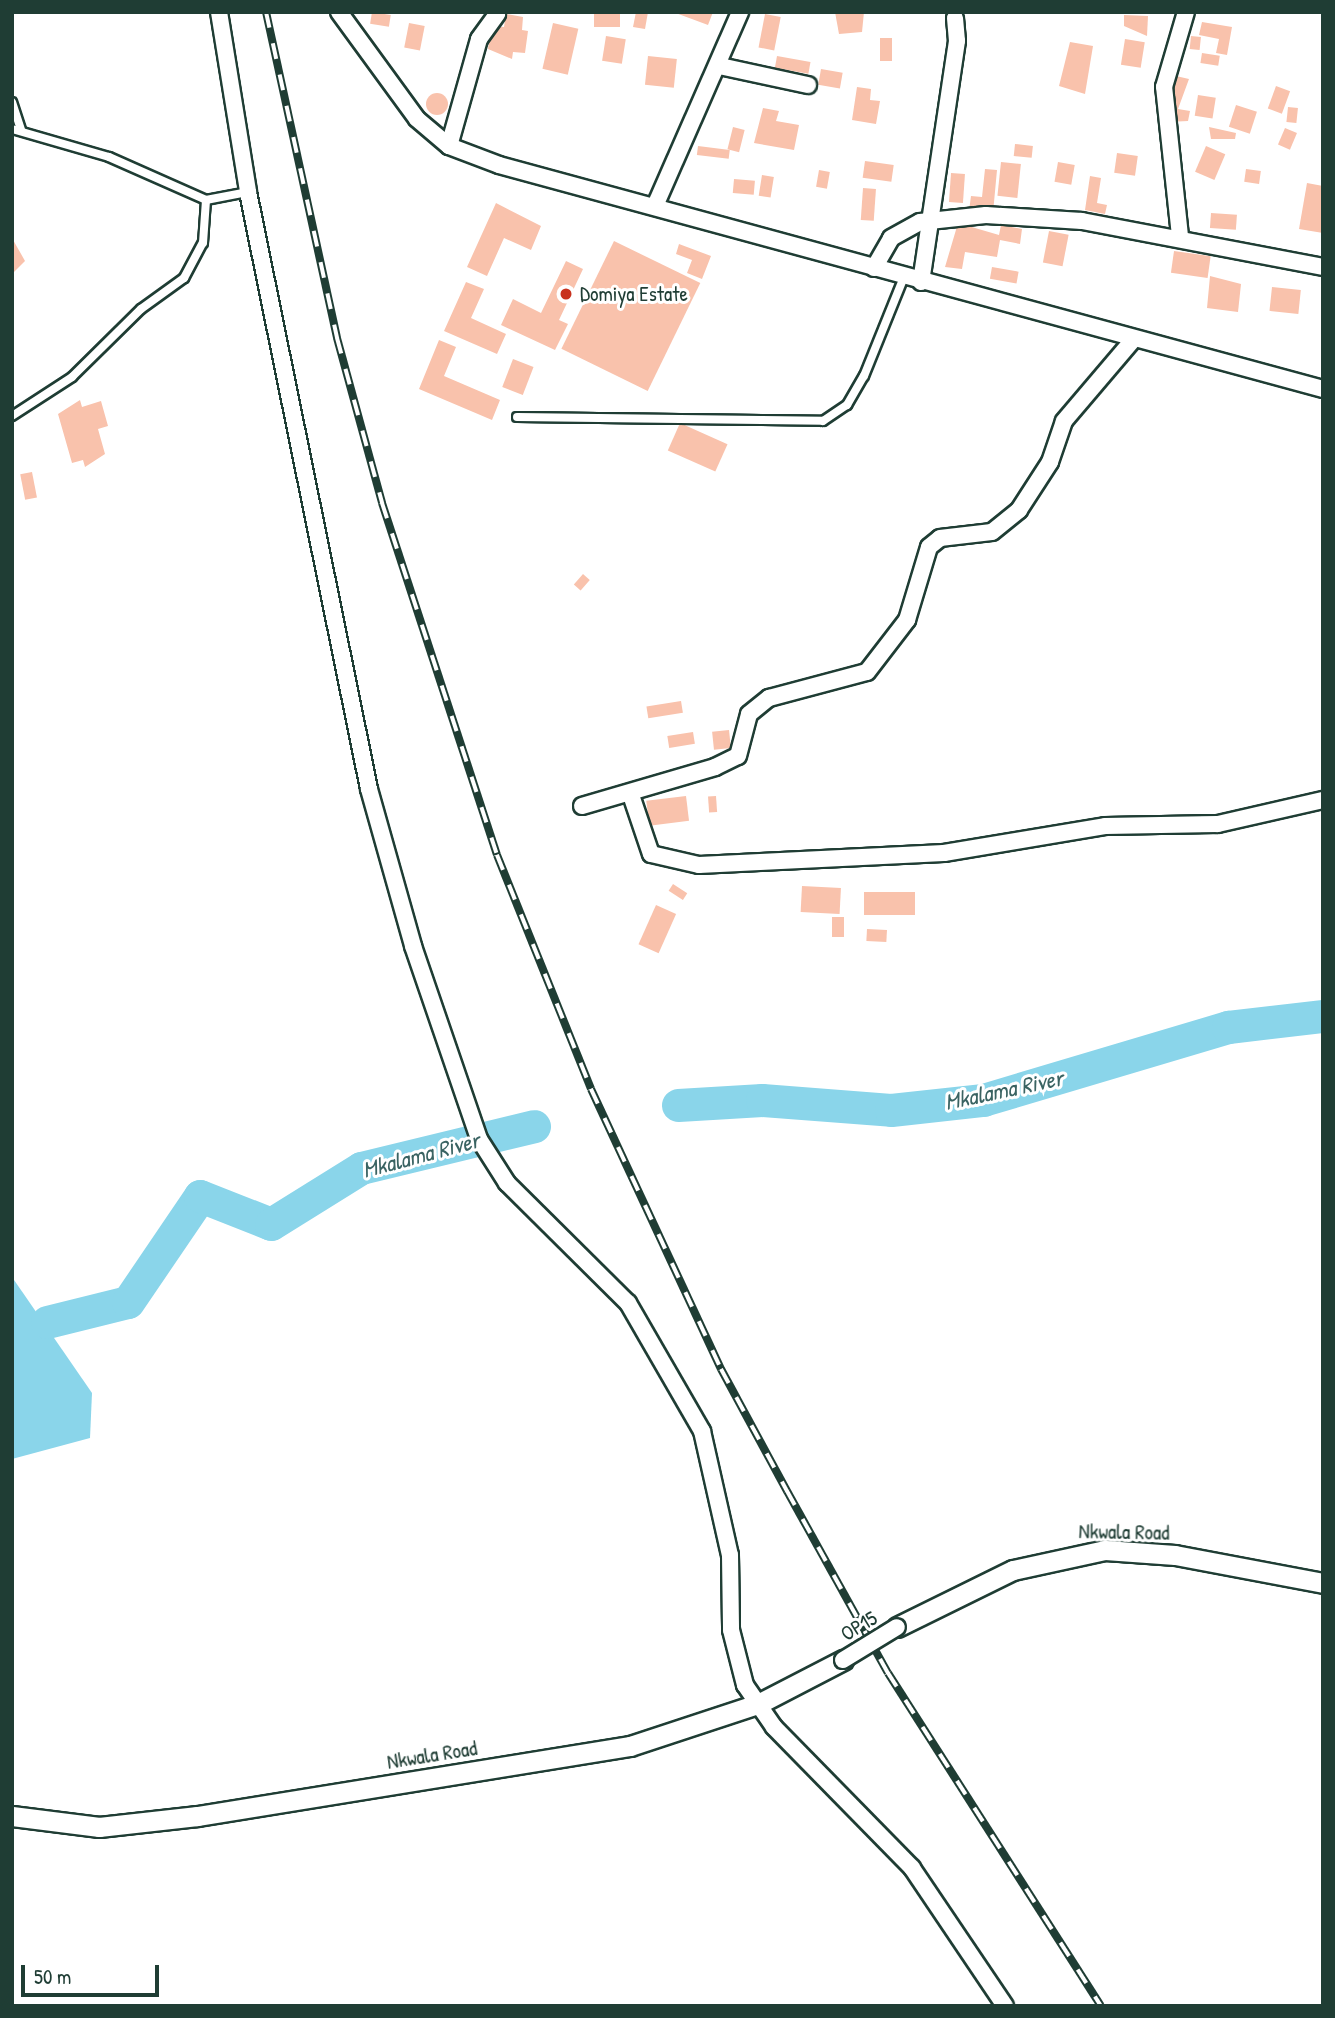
<!DOCTYPE html>
<style>
body{margin:0}
#map{position:relative;width:1335px;height:2018px;overflow:hidden;background:#fff;font-family:"Patrick Hand",sans-serif}
div>[style]{position:absolute}
[style*='--x']{left:calc(var(--x)*1px);top:calc(var(--y)*1px);width:calc(var(--w)*1px);rotate:calc(var(--a)*1deg)}
.water>*{inset:0;background:#8ad5ea}
.river>*{height:33px;margin:-16.5px;padding:0 16.5px;transform-origin:16.5px;border-radius:16.5px;background:#8ad5ea}
.building>*{inset:0;background:#f9c2ac;transform-origin:0 0}
.round{border-radius:50%}
.roads{filter:drop-shadow(2px 0 #1f3d34) drop-shadow(-2px 0 #1f3d34) drop-shadow(0 2px #1f3d34) drop-shadow(0 -2px #1f3d34)}
.service>*{height:8px;margin:-4px;padding:0 4px;transform-origin:4px;border-radius:4px;background:#fff}
.minor>*{height:16px;margin:-8px;padding:0 8px;transform-origin:8px;border-radius:8px;background:#fff}
.tertiary>*{height:19px;margin:-9.5px;padding:0 9.5px;transform-origin:9.5px;border-radius:9.5px;background:#fff}
.rail>*{height:8px;margin-top:-4px;transform-origin:0;background:repeating-linear-gradient(90deg,#fff 0 16px,#1f3d34 0 32px);box-sizing:border-box;border-block:2px solid #1f3d34}
.bridges{filter:drop-shadow(2px 0 #1f3d34) drop-shadow(-2px 0 #1f3d34) drop-shadow(0 2px #1f3d34) drop-shadow(0 -2px #1f3d34)}
.minor-bridge>*{height:16px;margin:-8px;padding:0 8px;transform-origin:8px;border-radius:8px;background:#fff}
.dots>*{width:19px;height:19px;translate:-50% -50%;box-sizing:border-box;border:4px solid #fff;border-radius:50%}
span{translate:-50% -50%;white-space:nowrap;text-align:center;line-height:1.15;-webkit-text-stroke:6px #fff;paint-order:stroke}
.poi-label{font-size:21px;color:#1f3d34}
.left{translate:0 -50%;text-align:left}
.street-label{font-size:21px;color:#1f3d34}
.water-label{font-size:23px;color:#3a6362;font-style:italic}
.frame{position:absolute;inset:0;border:14px solid #1f3d34;pointer-events:none}
.scale{position:absolute;left:21px;top:1965px;width:138px;height:32px;box-sizing:border-box;border:4px solid #1f3d34;border-top:0;padding-left:9px;font-size:21px;line-height:24px;white-space:nowrap;color:#1f3d34;-webkit-text-stroke:5px #fff;paint-order:stroke}
</style>
<div id="map">
<div class="water">
<i style="clip-path:polygon(12px 1277px,92px 1393px,90px 1438px,12px 1459px)"></i>
</div>
<div class="river">
<i style="--x:678;--y:1105;--w:84;--a:-3.4"></i>
<i style="--x:762;--y:1100;--w:129;--a:4.4"></i>
<i style="--x:891;--y:1110;--w:93;--a:-6.2"></i>
<i style="--x:983;--y:1100;--w:256;--a:-16.6"></i>
<i style="--x:1228;--y:1027;--w:96;--a:-6.6"></i>
<i style="--x:47;--y:1322;--w:83;--a:-13.9"></i>
<i style="--x:128;--y:1302;--w:128;--a:-55.8"></i>
<i style="--x:200;--y:1196;--w:76;--a:21.5"></i>
<i style="--x:271;--y:1224;--w:106;--a:-31.9"></i>
<i style="--x:361;--y:1168;--w:178;--a:-13.6"></i>
</div>
<div class="building">
<i style="left:372px;top:12px;width:19px;height:12px;rotate:9deg"></i>
<i style="left:594px;top:12px;width:26px;height:15px"></i>
<i style="clip-path:polygon(636px 12px,648px 12px,645px 29px,633px 27px)"></i>
<i style="clip-path:polygon(673px 12px,713px 12px,708px 25px)"></i>
<i style="clip-path:polygon(835px 12px,864px 12px,862px 32px,839px 34px)"></i>
<i style="clip-path:polygon(506px 14px,523px 17px,522px 30px,528px 31px,525px 53px,513px 52px,512px 59px,488px 49px,491px 26px,504px 27px)"></i>
<i style="left:765px;top:14px;width:16px;height:34px;rotate:11deg"></i>
<i style="clip-path:polygon(1124px 15px,1148px 16px,1147px 36px,1124px 26px)"></i>
<i style="clip-path:polygon(1202px 22px,1232px 27px,1227px 55px,1216px 53px,1219px 39px,1199px 35px)"></i>
<i style="left:409px;top:23px;width:16px;height:25px;rotate:11deg"></i>
<i style="left:553px;top:23px;width:26px;height:47px;rotate:13deg"></i>
<i style="left:606px;top:36px;width:20px;height:25px;rotate:9deg"></i>
<i style="left:1191px;top:36px;width:10px;height:13px;rotate:6deg"></i>
<i style="left:880px;top:38px;width:12px;height:23px"></i>
<i style="left:1125px;top:39px;width:20px;height:26px;rotate:9deg"></i>
<i style="clip-path:polygon(1070px 42px,1093px 46px,1085px 94px,1059px 86px)"></i>
<i style="left:1202px;top:53px;width:18px;height:10px;rotate:9deg"></i>
<i style="left:648px;top:56px;width:29px;height:29px;rotate:6deg"></i>
<i style="left:777px;top:56px;width:34px;height:12px;rotate:10deg"></i>
<i style="left:821px;top:69px;width:22px;height:16px;rotate:10deg"></i>
<i style="clip-path:polygon(1176px 76px,1189px 79px,1178px 109px,1190px 111px,1188px 121px,1168px 122px)"></i>
<i style="left:1276px;top:86px;width:15px;height:24px;rotate:20deg"></i>
<i style="clip-path:polygon(857px 87px,871px 89px,870px 100px,880px 101px,876px 124px,852px 120px)"></i>
<i class="round" style="left:426px;top:93px;width:22px;height:22px"></i>
<i style="left:1198px;top:95px;width:18px;height:21px;rotate:9deg"></i>
<i style="left:1236px;top:105px;width:22px;height:23px;rotate:18deg"></i>
<i style="left:1288px;top:107px;width:10px;height:15px;rotate:6deg"></i>
<i style="clip-path:polygon(763px 108px,779px 111px,776px 121px,799px 125px,794px 150px,754px 143px)"></i>
<i style="left:733px;top:127px;width:12px;height:23px;rotate:14deg"></i>
<i style="clip-path:polygon(1209px 127px,1236px 133px,1235px 139px,1211px 139px)"></i>
<i style="left:1285px;top:128px;width:13px;height:18px;rotate:23deg"></i>
<i style="left:1015px;top:144px;width:18px;height:12px;rotate:6deg"></i>
<i style="left:698px;top:146px;width:32px;height:9px;rotate:7deg"></i>
<i style="left:1206px;top:146px;width:21px;height:28px;rotate:23deg"></i>
<i style="left:1117px;top:153px;width:21px;height:20px;rotate:8deg"></i>
<i style="left:865px;top:161px;width:29px;height:17px;rotate:8deg"></i>
<i style="left:1001px;top:162px;width:20px;height:34px;rotate:6deg"></i>
<i style="left:1058px;top:162px;width:17px;height:20px;rotate:10deg"></i>
<i style="clip-path:polygon(985px 169px,997px 170px,993px 213px,969px 211px,971px 196px,982px 197px)"></i>
<i style="left:1246px;top:169px;width:15px;height:13px;rotate:8deg"></i>
<i style="left:819px;top:170px;width:11px;height:17px;rotate:10deg"></i>
<i style="left:951px;top:173px;width:14px;height:29px;rotate:4deg"></i>
<i style="left:762px;top:175px;width:12px;height:21px;rotate:9deg"></i>
<i style="clip-path:polygon(1090px 176px,1101px 178px,1097px 203px,1107px 205px,1105px 214px,1085px 210px)"></i>
<i style="left:734px;top:179px;width:21px;height:14px;rotate:5deg"></i>
<i style="clip-path:polygon(1307px 183px,1323px 186px,1323px 233px,1299px 229px)"></i>
<i style="left:863px;top:188px;width:13px;height:32px;rotate:4deg"></i>
<i style="clip-path:polygon(496px 203px,541px 226px,531px 250px,504px 238px,487px 276px,467px 267px)"></i>
<i style="left:1211px;top:213px;width:26px;height:15px;rotate:4deg"></i>
<i style="clip-path:polygon(958px 223px,999px 235px,1001px 225px,1022px 229px,1020px 244px,1000px 240px,997px 257px,965px 252px,962px 269px,945px 267px)"></i>
<i style="left:1049px;top:231px;width:20px;height:32px;rotate:11deg"></i>
<i style="clip-path:polygon(12px 238px,25px 261px,12px 274px)"></i>
<i style="left:614px;top:241px;width:96px;height:120px;rotate:26deg"></i>
<i style="clip-path:polygon(679px 244px,711px 256px,702px 279px,687px 273px,692px 260px,676px 254px)"></i>
<i style="left:1174px;top:251px;width:37px;height:22px;rotate:8deg"></i>
<i style="clip-path:polygon(566px 261px,583px 269px,559px 320px,568px 324px,555px 350px,501px 325px,513px 299px,541px 313px)"></i>
<i style="left:992px;top:267px;width:27px;height:12px;rotate:10deg"></i>
<i style="clip-path:polygon(1210px 276px,1241px 284px,1238px 312px,1207px 308px)"></i>
<i style="clip-path:polygon(466px 282px,484px 289px,471px 318px,506px 334px,497px 354px,444px 331px)"></i>
<i style="left:1272px;top:287px;width:29px;height:24px;rotate:6deg"></i>
<i style="clip-path:polygon(439px 340px,456px 347px,444px 376px,500px 400px,492px 420px,419px 389px)"></i>
<i style="left:513px;top:359px;width:22px;height:30px;rotate:21deg"></i>
<i style="clip-path:polygon(80px 400px,82px 407px,101px 401px,108px 426px,98px 429px,105px 454px,85px 467px,83px 460px,72px 463px,58px 414px)"></i>
<i style="left:680px;top:423px;width:52px;height:30px;rotate:24deg"></i>
<i style="left:32px;top:472px;width:26px;height:12px;rotate:79deg"></i>
<i style="left:583px;top:574px;width:9px;height:14px;rotate:41deg"></i>
<i style="left:681px;top:701px;width:12px;height:35px;rotate:81deg"></i>
<i style="left:729px;top:730px;width:18px;height:17px;rotate:84deg"></i>
<i style="left:693px;top:732px;width:12px;height:26px;rotate:81deg"></i>
<i style="left:686px;top:796px;width:25px;height:40px;rotate:83deg"></i>
<i style="left:716px;top:796px;width:16px;height:8px;rotate:86deg"></i>
<i style="left:673px;top:884px;width:17px;height:8px;rotate:33deg"></i>
<i style="left:802px;top:886px;width:39px;height:26px;rotate:3deg"></i>
<i style="left:864px;top:892px;width:51px;height:23px"></i>
<i style="left:656px;top:905px;width:22px;height:43px;rotate:24deg"></i>
<i style="left:832px;top:917px;width:12px;height:20px"></i>
<i style="left:867px;top:929px;width:20px;height:12px;rotate:3deg"></i>
</div>
<div class="roads">
<div class="service">
<i style="--x:12;--y:102;--w:29;--a:72"></i>
<i style="--x:12;--y:129;--w:101;--a:16.1"></i>
<i style="--x:109;--y:157;--w:106;--a:23.9"></i>
<i style="--x:206;--y:200;--w:43;--a:-10.8"></i>
<i style="--x:12;--y:416;--w:72;--a:-33"></i>
<i style="--x:72;--y:377;--w:97;--a:-44.6"></i>
<i style="--x:141;--y:309;--w:53;--a:-35.8"></i>
<i style="--x:184;--y:278;--w:40;--a:-62"></i>
<i style="--x:203;--y:243;--w:43;--a:-86"></i>
<i style="--x:517;--y:417;--w:306;--a:0.7"></i>
<i style="--x:823;--y:421;--w:29;--a:-34"></i>
<i style="--x:847;--y:405;--w:34;--a:-60"></i>
<i style="--x:864;--y:376;--w:107;--a:-68"></i>
</div>
<div class="minor">
<i style="--x:219;--y:12;--w:182;--a:80.8"></i>
<i style="--x:248;--y:192;--w:609;--a:78.54"></i>
<i style="--x:369;--y:789;--w:163;--a:74.3"></i>
<i style="--x:413;--y:946;--w:204;--a:71.1"></i>
<i style="--x:479;--y:1139;--w:52;--a:57.5"></i>
<i style="--x:507;--y:1183;--w:170;--a:44.8"></i>
<i style="--x:628;--y:1303;--w:148;--a:60"></i>
<i style="--x:702;--y:1431;--w:127;--a:77.3"></i>
<i style="--x:730;--y:1555;--w:75;--a:89.2"></i>
<i style="--x:731;--y:1630;--w:57;--a:75.7"></i>
<i style="--x:745;--y:1685;--w:51;--a:55.4"></i>
<i style="--x:774;--y:1727;--w:197;--a:45.6"></i>
<i style="--x:912;--y:1868;--w:166;--a:56"></i>
<i style="--x:339;--y:12;--w:132;--a:53.9"></i>
<i style="--x:417;--y:119;--w:42;--a:40.2"></i>
<i style="--x:449;--y:146;--w:53;--a:20.8"></i>
<i style="--x:499;--y:165;--w:854;--a:15.21"></i>
<i style="--x:720;--y:66;--w:90;--a:12.2"></i>
<i style="--x:449;--y:146;--w:111;--a:-74.3"></i>
<i style="--x:479;--y:39;--w:31;--a:-54"></i>
<i style="--x:655;--y:206;--w:212;--a:-66.3"></i>
<i style="--x:1180;--y:236;--w:150;--a:-96.1"></i>
<i style="--x:1164;--y:87;--w:78;--a:-73.7"></i>
<i style="--x:874;--y:268;--w:34;--a:-60"></i>
<i style="--x:891;--y:238;--w:33;--a:-29"></i>
<i style="--x:920;--y:222;--w:66;--a:-6.1"></i>
<i style="--x:986;--y:215;--w:96;--a:3.6"></i>
<i style="--x:1082;--y:221;--w:245;--a:10.8"></i>
<i style="--x:921;--y:282;--w:244;--a:-81.5"></i>
<i style="--x:957;--y:41;--w:23;--a:-95"></i>
<i style="--x:631;--y:795;--w:62;--a:71.3"></i>
<i style="--x:651;--y:854;--w:49;--a:12.9"></i>
<i style="--x:699;--y:865;--w:245;--a:-2.8"></i>
<i style="--x:944;--y:853;--w:163;--a:-9.5"></i>
<i style="--x:1105;--y:826;--w:113;--a:-1"></i>
<i style="--x:1218;--y:824;--w:108;--a:-12.9"></i>
<i style="--x:582;--y:806;--w:139;--a:-16.3"></i>
<i style="--x:715;--y:767;--w:25;--a:-26"></i>
<i style="--x:738;--y:756;--w:43;--a:-75.3"></i>
<i style="--x:749;--y:714;--w:26;--a:-39"></i>
<i style="--x:769;--y:698;--w:101;--a:-14.9"></i>
<i style="--x:867;--y:672;--w:66;--a:-52.4"></i>
<i style="--x:907;--y:620;--w:76;--a:-73.2"></i>
<i style="--x:929;--y:547;--w:14;--a:-39"></i>
<i style="--x:940;--y:538;--w:52;--a:-6.6"></i>
<i style="--x:992;--y:532;--w:35;--a:-39"></i>
<i style="--x:1019;--y:510;--w:57;--a:-57.1"></i>
<i style="--x:1050;--y:462;--w:43;--a:-71.1"></i>
<i style="--x:1064;--y:421;--w:106;--a:-49.6"></i>
</div>
<div class="tertiary">
<i style="--x:897;--y:1627;--w:129;--a:-26.2"></i>
<i style="--x:1013;--y:1570;--w:94;--a:-12.3"></i>
<i style="--x:1105;--y:1550;--w:70;--a:4.1"></i>
<i style="--x:1175;--y:1555;--w:151;--a:10.7"></i>
<i style="--x:12;--y:1816;--w:88;--a:7.2"></i>
<i style="--x:99;--y:1827;--w:99;--a:-6.4"></i>
<i style="--x:197;--y:1816;--w:439;--a:-9.2"></i>
<i style="--x:630;--y:1746;--w:135;--a:-18.2"></i>
<i style="--x:758;--y:1704;--w:96;--a:-27.4"></i>
</div>
</div>
<div class="rail">
<i style="--x:266;--y:12;--w:334;--a:77.7"></i>
<i style="--x:337;--y:338;--w:171;--a:74.7"></i>
<i style="--x:382;--y:503;--w:370;--a:71.9"></i>
<i style="--x:497;--y:855;--w:252;--a:68.1"></i>
<i style="--x:591;--y:1089;--w:309;--a:65.1"></i>
<i style="--x:721;--y:1369;--w:139;--a:61.6"></i>
<i style="--x:787;--y:1491;--w:208;--a:61"></i>
<i style="--x:888;--y:1673;--w:395;--a:57.4"></i>
</div>
<div class="bridges">
<div class="minor-bridge">
<i style="--x:843;--y:1660;--w:63;--a:-31.4"></i>
</div>
</div>
<div class="dots">
<i style="left:566px;top:294px;background:#c8321e"></i>
</div>
<div class="poi-label">
<span class="left" style="left:580px;top:294px">Domiya Estate</span>
</div>
<div class="street-label">
<span style="left:1124px;top:1532px;rotate:1deg">Nkwala Road</span>
<span style="left:859px;top:1626px;rotate:-31deg">OP15</span>
<span style="left:432px;top:1755px;rotate:-9deg">Nkwala Road</span>
</div>
<div class="water-label">
<span style="left:1004px;top:1090px;rotate:-12deg">Mkalama River</span>
<span style="left:421px;top:1155px;rotate:-15deg">Mkalama River</span>
</div>
<div class="frame"></div>
<div class="scale">50 m</div>
</div>
